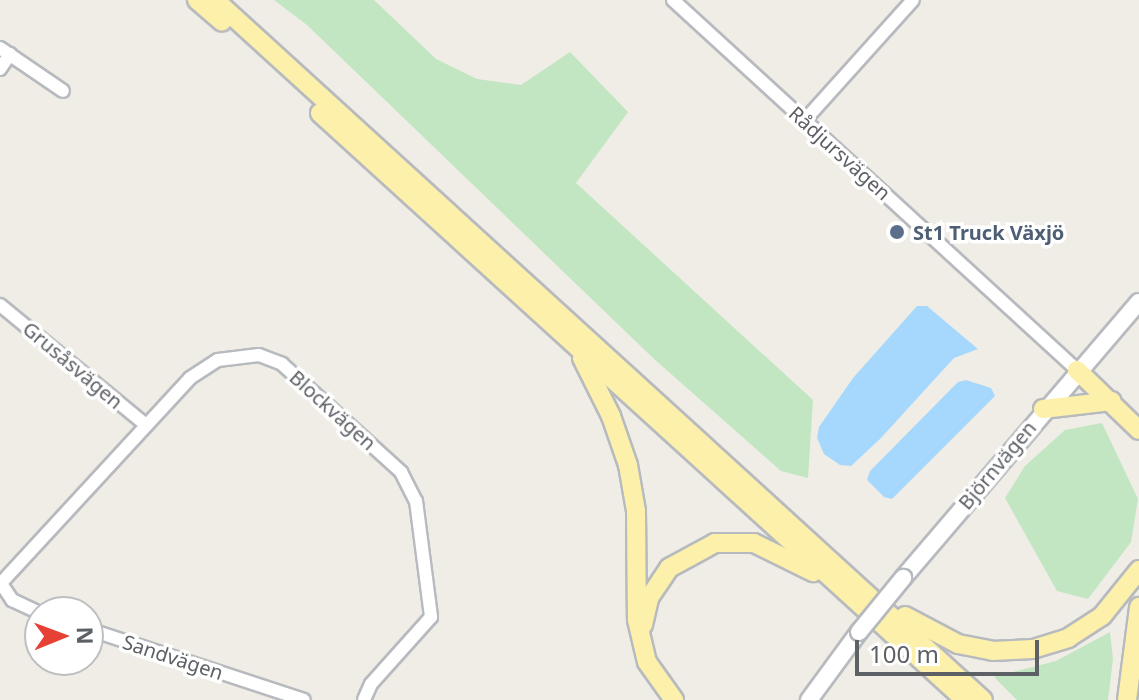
<!DOCTYPE html>
<meta charset="utf-8">
<style>
body{margin:0}
#map{position:relative;width:1139px;height:700px;overflow:hidden;background:#efede5;font-family:"Noto Sans",sans-serif}
div>[style]{position:absolute}
[style*='--x']{left:calc(var(--x)*1px);top:calc(var(--y)*1px);width:calc(var(--w)*1px);rotate:calc(var(--a)*1deg)}
.green>*{inset:0;background:#c2e6c2}
.water>*{inset:0;background:#a6d8fd}
.roads{filter:drop-shadow(2px 0 #b7babe) drop-shadow(-2px 0 #b7babe) drop-shadow(0 2px #b7babe) drop-shadow(0 -2px #b7babe)}
.street>*{height:12px;margin:-6px;padding:0 6px;transform-origin:6px;border-radius:6px;background:#fff}
.secondary>*{height:16px;margin:-8px;padding:0 8px;transform-origin:8px;border-radius:8px;background:#fff}
.primary>*{height:18px;margin:-9px;padding:0 9px;transform-origin:9px;border-radius:9px;background:#fdf0ab}
.bridges{filter:drop-shadow(2px 0 #b6b9be) drop-shadow(-2px 0 #b6b9be) drop-shadow(0 2px #b6b9be) drop-shadow(0 -2px #b6b9be)}
.secondary-bridge>*{height:16px;margin:-8px;padding:0 8px;transform-origin:8px;border-radius:8px;background:#fff}
.dots>*{width:22px;height:22px;translate:-50% -50%;box-sizing:border-box;border:4px solid #fff;border-radius:50%}
span{translate:-50% -50%;white-space:nowrap;text-align:center;line-height:1.15;-webkit-text-stroke:7px #fff;paint-order:stroke}
.street-label{font-size:20px;color:#5d6065}
.service-label{font-size:20px;color:#4e5e75;font-weight:700}
.left{translate:0 -50%;text-align:left}
.north{position:absolute;left:24px;top:596px;width:80px;height:80px;box-sizing:border-box;background:#fff;border:2px solid #bebfc1;border-radius:50%;rotate:89deg;font-size:22px;font-weight:700;line-height:32px;text-align:center;color:#5d6065}
.north::after{content:'';display:block;margin:auto;width:28px;height:36px;background:#e64134;clip-path:polygon(50% 0,100% 100%,50% 72%,0 100%)}
.scale{position:absolute;left:855px;top:640px;width:184px;height:36px;box-sizing:border-box;border:4px solid #5d6065;border-top:0;padding-left:10px;font-size:24px;line-height:28px;white-space:nowrap;color:#5d6065;-webkit-text-stroke:6px #fff;paint-order:stroke}
</style>
<div id="map">
<div class="green">
<i style="clip-path:polygon(274px 0,374px 0,436px 59px,477px 79px,521px 85px,570px 52px,628px 112px,576px 183px,813px 400px,808px 478px,781px 471px,653px 358px,307px 25px)"></i>
<i style="clip-path:polygon(1102px 423px,1138px 499px,1131px 542px,1088px 599px,1057px 591px,1005px 498px,1025px 466px,1065px 430px)"></i>
<i style="clip-path:polygon(1110px 632px,1113px 659px,1108px 700px,1017px 700px,994px 677px,1056px 661px)"></i>
</div>
<div class="water">
<i style="clip-path:polygon(917px 306px,927px 306px,978px 349px,954px 358px,880px 439px,851px 466px,840px 465px,824px 454px,817px 438px,819px 427px,853px 378px)"></i>
<i style="clip-path:polygon(966px 380px,991px 388px,995px 396px,892px 499px,884px 497px,867px 480px,870px 471px,958px 382px)"></i>
</div>
<div class="roads">
<div class="street">
<i style="--x:673;--y:0;--w:548;--a:42.48"></i>
<i style="--x:0;--y:48;--w:76;--a:34.3"></i>
<i style="--x:0;--y:69;--w:18;--a:-56"></i>
<i style="--x:805;--y:120;--w:161;--a:-48"></i>
<i style="--x:0;--y:305;--w:189;--a:39.4"></i>
<i style="--x:0;--y:582;--w:22;--a:56"></i>
<i style="--x:12;--y:600;--w:31;--a:25"></i>
<i style="--x:2;--y:582;--w:277;--a:-47.3"></i>
<i style="--x:190;--y:378;--w:33;--a:-33"></i>
<i style="--x:218;--y:360;--w:41;--a:-7"></i>
<i style="--x:259;--y:355;--w:25;--a:21"></i>
<i style="--x:282;--y:364;--w:161;--a:42.2"></i>
<i style="--x:401;--y:472;--w:33;--a:63"></i>
<i style="--x:416;--y:501;--w:117;--a:82.6"></i>
<i style="--x:431;--y:617;--w:90;--a:131.8"></i>
<i style="--x:371;--y:684;--w:17;--a:114"></i>
<i style="--x:88;--y:629;--w:227;--a:18.2"></i>
</div>
<div class="secondary">
<i style="--x:903;--y:578;--w:363;--a:-49.5"></i>
<i style="--x:809;--y:700;--w:84;--a:-53.7"></i>
</div>
<div class="primary">
<i style="--x:197;--y:0;--w:33;--a:41"></i>
<i style="--x:215;--y:0;--w:1039;--a:42.35"></i>
<i style="--x:320;--y:113;--w:872;--a:42.3"></i>
<i style="--x:582;--y:358;--w:65;--a:63.4"></i>
<i style="--x:611;--y:416;--w:52;--a:70.9"></i>
<i style="--x:628;--y:465;--w:47;--a:80.1"></i>
<i style="--x:636;--y:511;--w:109;--a:89.5"></i>
<i style="--x:637;--y:620;--w:43;--a:76.6"></i>
<i style="--x:647;--y:662;--w:47;--a:54.6"></i>
<i style="--x:1077;--y:370;--w:86;--a:44.1"></i>
<i style="--x:1043;--y:409;--w:69;--a:-6.6"></i>
<i style="--x:905;--y:616;--w:60;--a:27.8"></i>
<i style="--x:958;--y:644;--w:36;--a:11"></i>
<i style="--x:993;--y:651;--w:40;--a:-2.9"></i>
<i style="--x:1033;--y:649;--w:37;--a:-17"></i>
<i style="--x:1068;--y:638;--w:40;--a:-32.9"></i>
<i style="--x:1102;--y:616;--w:59;--a:-51.2"></i>
<i style="--x:643;--y:625;--w:28;--a:-77"></i>
<i style="--x:649;--y:598;--w:36;--a:-56"></i>
<i style="--x:669;--y:568;--w:52;--a:-28.5"></i>
<i style="--x:715;--y:543;--w:39;--a:0"></i>
<i style="--x:754;--y:543;--w:66;--a:26.2"></i>
<i style="--x:1127;--y:700;--w:94;--a:-82.6"></i>
</div>
</div>
<div class="bridges">
<div class="secondary-bridge">
<i style="--x:859;--y:632;--w:70;--a:-50.8"></i>
</div>
</div>
<div class="dots">
<i style="left:897px;top:232px;background:#5c6f8a"></i>
</div>
<div class="street-label">
<span style="left:840px;top:153px;rotate:42deg">Rådjursvägen</span>
<span style="left:73px;top:365px;rotate:40deg">Grusåsvägen</span>
<span style="left:333px;top:410px;rotate:42deg">Blockvägen</span>
<span style="left:997px;top:465px;rotate:-50deg">Björnvägen</span>
<span style="left:173px;top:657px;rotate:18deg">Sandvägen</span>
</div>
<div class="service-label">
<span class="left" style="left:913px;top:232px">St1 Truck Växjö</span>
</div>
<div class="north">N</div>
<div class="scale">100 m</div>
</div>
